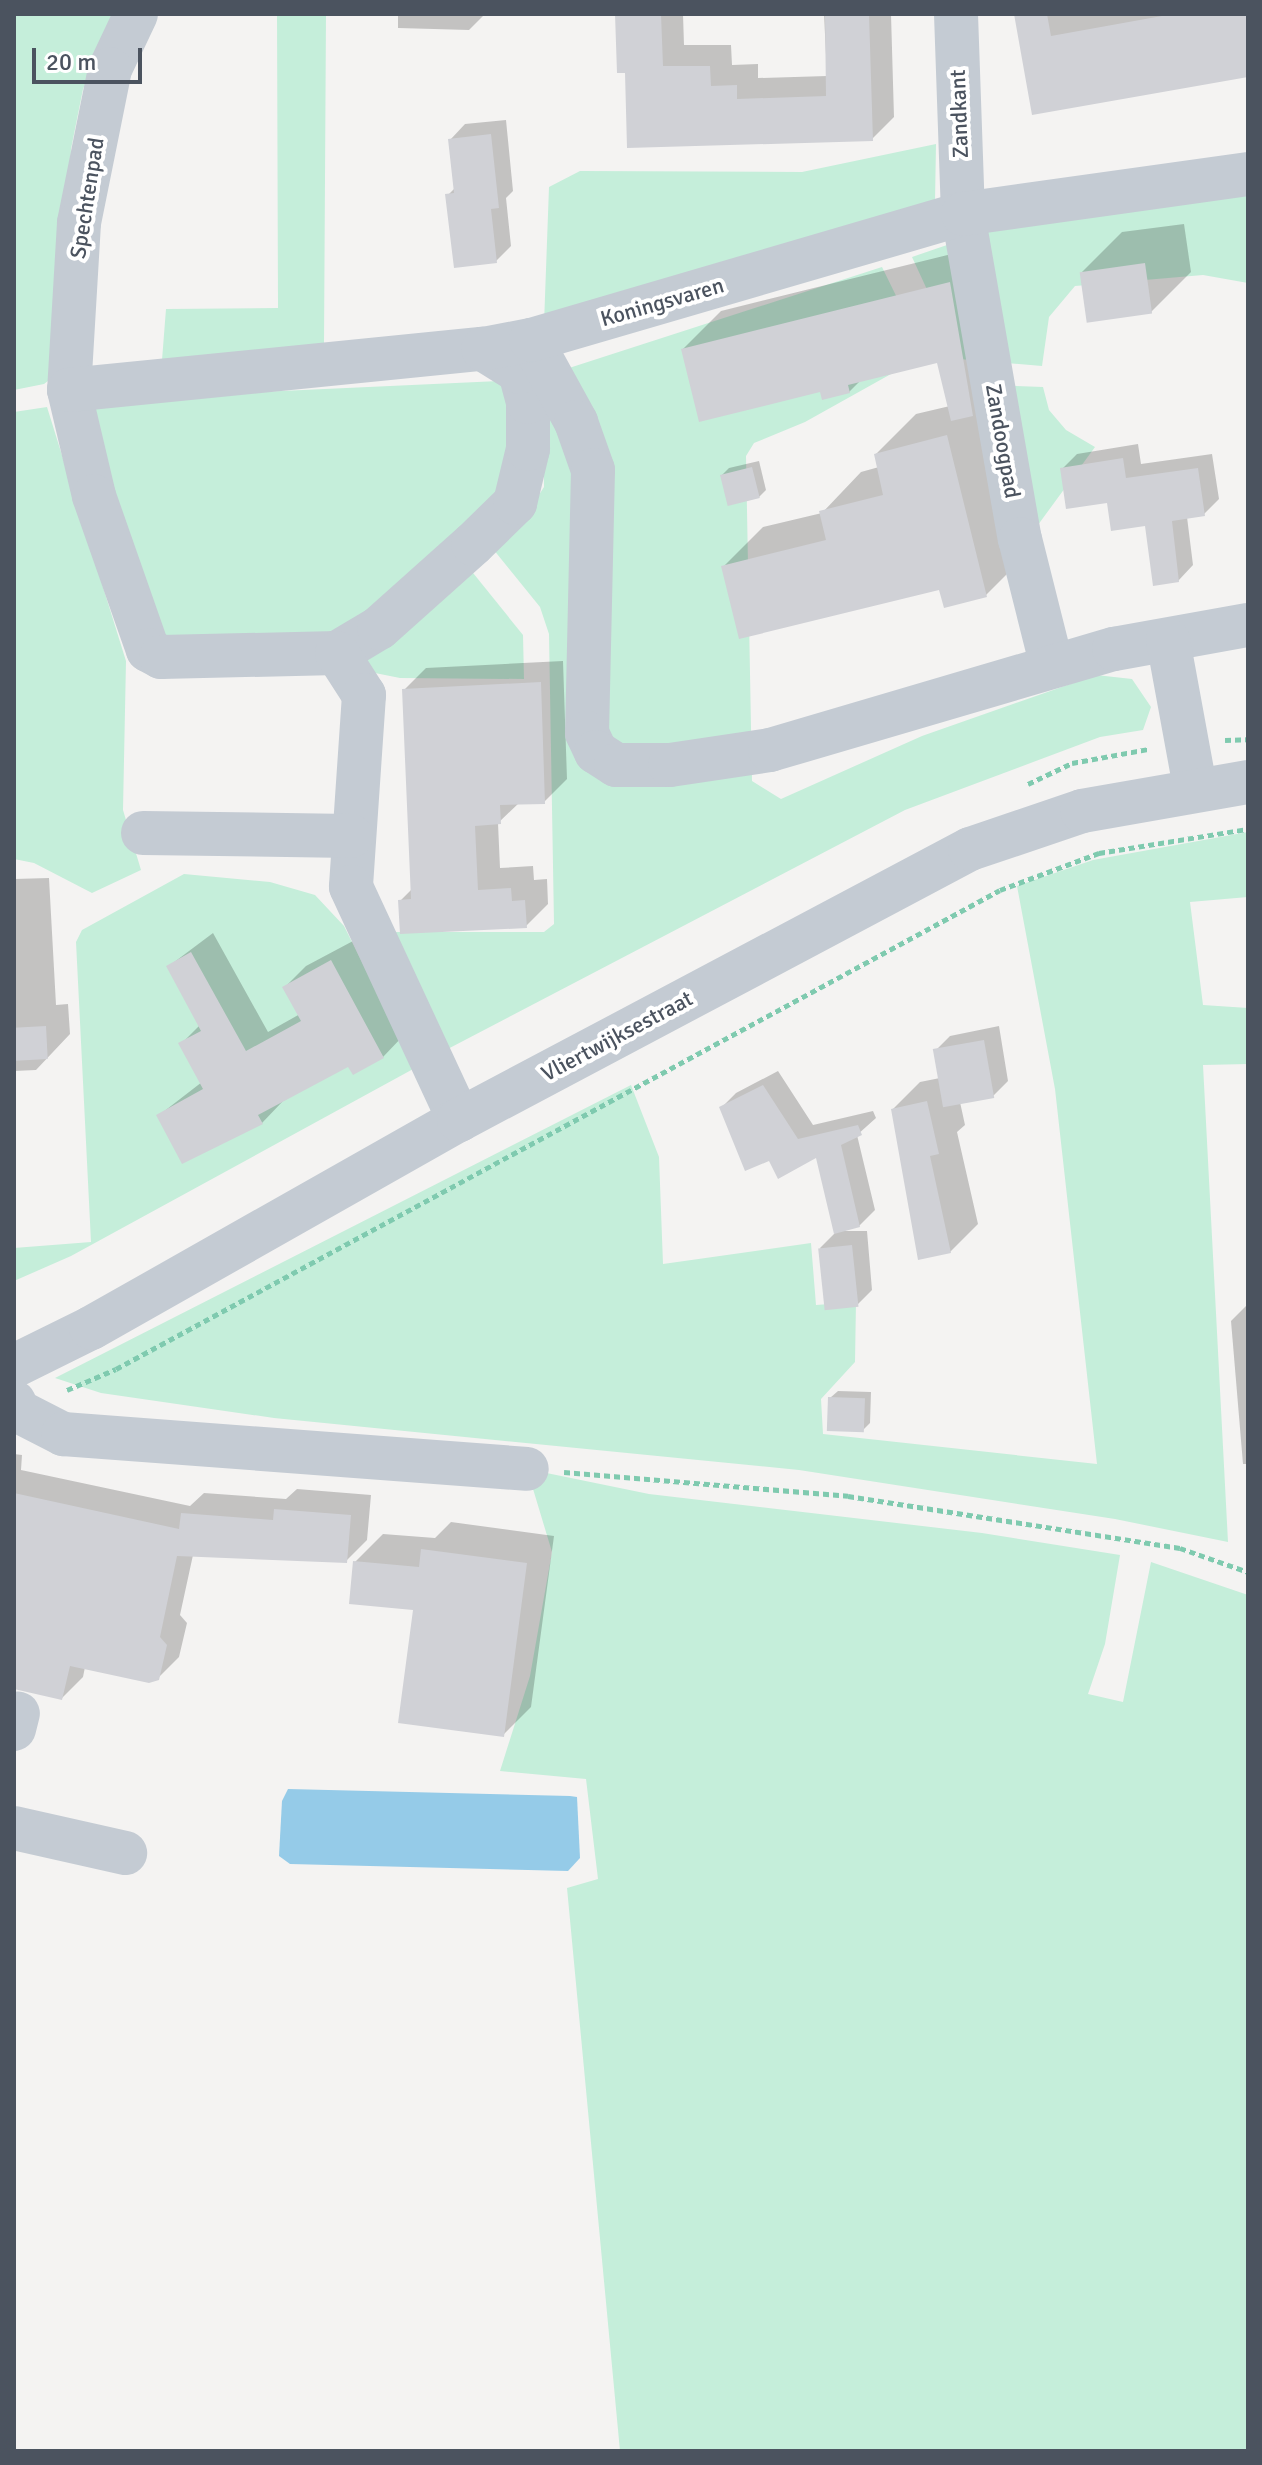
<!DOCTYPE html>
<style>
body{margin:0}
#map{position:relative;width:1262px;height:2465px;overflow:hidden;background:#f4f3f2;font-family:Signika,sans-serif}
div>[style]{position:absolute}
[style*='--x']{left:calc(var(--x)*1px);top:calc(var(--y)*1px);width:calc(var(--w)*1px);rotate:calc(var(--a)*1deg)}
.green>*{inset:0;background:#c5eeda}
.water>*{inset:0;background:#95cbe8}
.shadow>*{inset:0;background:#0003}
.building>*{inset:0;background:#d0d1d6;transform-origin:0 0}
.path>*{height:5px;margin-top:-2.5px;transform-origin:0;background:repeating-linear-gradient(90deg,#7fcaaf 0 6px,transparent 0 10px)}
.minor>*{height:44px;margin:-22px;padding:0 22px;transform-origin:22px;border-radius:22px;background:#c4cbd3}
span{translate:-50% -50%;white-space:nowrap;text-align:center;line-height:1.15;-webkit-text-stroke:8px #fff;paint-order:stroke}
.street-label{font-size:22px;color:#4b535f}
.frame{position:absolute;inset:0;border:16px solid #4b535f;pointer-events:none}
.scale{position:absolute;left:32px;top:48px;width:110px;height:36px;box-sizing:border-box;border:4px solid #4b535f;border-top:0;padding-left:10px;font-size:24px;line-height:28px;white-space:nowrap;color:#4b535f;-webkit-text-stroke:6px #fff;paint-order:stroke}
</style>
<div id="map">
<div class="green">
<i style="clip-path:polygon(14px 14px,115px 14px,83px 89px,71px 149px,61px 371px,44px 384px,14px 390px)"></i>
<i style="clip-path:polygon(277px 14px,326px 14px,324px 345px,162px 360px,166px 309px,278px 308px)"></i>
<i style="clip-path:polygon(936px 144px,935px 202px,544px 324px,549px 187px,580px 171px,802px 172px)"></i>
<i style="clip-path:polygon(1248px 193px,1248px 283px,1203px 275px,1075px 286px,1049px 317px,1042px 366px,959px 359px,912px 257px,982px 233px)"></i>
<i style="clip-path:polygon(882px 267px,925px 355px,805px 422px,754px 443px,746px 456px,752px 781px,781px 799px,922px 736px,1096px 675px,1132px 679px,1151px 707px,1143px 730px,1100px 737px,905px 810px,442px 1052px,394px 932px,544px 932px,554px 924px,549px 634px,540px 607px,489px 544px,528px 512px,544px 487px,543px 387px,566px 369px)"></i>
<i style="clip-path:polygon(499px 381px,514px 385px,505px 491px,343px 631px,159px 647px,84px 400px)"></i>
<i style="clip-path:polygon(986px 385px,1043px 387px,1049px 410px,1066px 430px,1095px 447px,1035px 529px)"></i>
<i style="clip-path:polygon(47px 407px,126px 661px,123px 810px,141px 870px,92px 893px,34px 863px,14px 859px,14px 412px)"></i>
<i style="clip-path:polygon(465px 563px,523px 635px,524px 679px,400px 678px,365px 671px,364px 652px)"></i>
<i style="clip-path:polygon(1248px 832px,1248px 897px,1190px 902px,1203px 1005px,1248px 1008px,1248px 1064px,1203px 1065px,1228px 1542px,1115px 1519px,799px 1470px,274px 1418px,101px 1393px,55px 1378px,631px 1085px,659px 1157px,663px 1264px,811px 1243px,816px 1305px,856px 1302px,855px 1362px,821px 1399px,823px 1434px,1097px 1464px,1055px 1089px,1017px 886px,1093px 860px)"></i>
<i style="clip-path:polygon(184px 874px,270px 882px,315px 895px,344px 926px,415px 1068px,71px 1256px,14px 1281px,14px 1248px,91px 1242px,76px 942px,82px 930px)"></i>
<i style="clip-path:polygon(527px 1469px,649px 1494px,982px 1533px,1120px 1555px,1105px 1644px,1088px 1694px,1123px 1702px,1151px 1562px,1248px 1595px,1248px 2451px,620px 2451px,567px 1888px,598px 1879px,586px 1779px,500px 1771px,530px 1676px,552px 1552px)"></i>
</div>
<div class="water">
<i style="clip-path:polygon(288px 1789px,570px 1796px,577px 1797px,580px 1858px,568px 1871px,290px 1864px,279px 1856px,282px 1801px)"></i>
</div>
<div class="shadow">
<i style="clip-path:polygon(398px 14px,485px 14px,469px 30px,398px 28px)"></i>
<i style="clip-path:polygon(617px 14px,683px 14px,684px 45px,731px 45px,732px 65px,758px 64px,758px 78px,827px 76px,824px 14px,891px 14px,894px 117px,872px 139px,627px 71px)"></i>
<i style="clip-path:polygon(1017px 14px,1248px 14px,1248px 75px,1034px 113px)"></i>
<i style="clip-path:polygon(506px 120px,513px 191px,506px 198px,511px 246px,496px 261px,448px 195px,456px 187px,450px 140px,465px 124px)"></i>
<i style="clip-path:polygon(1184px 224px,1191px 272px,1151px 312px,1082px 272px,1122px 232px)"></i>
<i style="clip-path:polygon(988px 245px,1026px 555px,986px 595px,723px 567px,763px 527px,822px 513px,861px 472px,879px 467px,876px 454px,916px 414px,950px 406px,939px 361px,861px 380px,849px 392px,821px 390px,683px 349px,721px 311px)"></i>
<i style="clip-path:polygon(1138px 444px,1141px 464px,1212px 454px,1219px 499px,1204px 514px,1187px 517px,1193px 565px,1178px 581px,1147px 524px,1062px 469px,1077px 454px)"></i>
<i style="clip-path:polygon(759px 461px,766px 490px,759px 497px,722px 475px,729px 468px)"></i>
<i style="clip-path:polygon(563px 661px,567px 779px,544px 802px,520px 802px,498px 823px,500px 868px,533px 866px,534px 880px,547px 879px,548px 904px,526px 926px,400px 901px,413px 888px,404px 690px,426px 668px)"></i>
<i style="clip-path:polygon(49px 878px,56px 1005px,68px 1004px,70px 1034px,36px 1070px,14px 1071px,14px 879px)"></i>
<i style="clip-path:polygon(213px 933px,268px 1032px,300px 1014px,285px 987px,306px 966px,353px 941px,404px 1035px,383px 1057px,349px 1064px,283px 1101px,262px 1123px,158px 1116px,202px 1082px,181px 1044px,200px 1025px,169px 966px)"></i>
<i style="clip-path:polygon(999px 1026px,1008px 1081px,993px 1096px,960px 1102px,965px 1125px,957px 1132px,978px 1224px,950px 1252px,893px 1109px,920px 1082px,940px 1078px,935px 1051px,950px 1036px)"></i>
<i style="clip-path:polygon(778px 1071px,813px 1125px,873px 1111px,876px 1118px,857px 1135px,875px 1210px,859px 1226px,838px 1231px,867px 1231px,872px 1290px,857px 1305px,820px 1248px,836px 1232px,818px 1156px,770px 1158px,721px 1108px,736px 1093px)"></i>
<i style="clip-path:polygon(1246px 1306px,1248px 1464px,1243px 1464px,1231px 1321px)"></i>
<i style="clip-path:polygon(838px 1391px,871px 1392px,870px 1423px,863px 1430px,830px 1398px)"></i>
<i style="clip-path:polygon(14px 1454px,22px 1455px,21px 1470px,190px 1506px,204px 1493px,286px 1499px,297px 1489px,371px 1495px,367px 1540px,346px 1561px,193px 1555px,180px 1615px,187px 1623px,179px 1657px,158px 1678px,85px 1667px,83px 1677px,62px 1698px,14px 1688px)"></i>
<i style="clip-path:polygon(451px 1522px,554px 1536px,531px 1707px,503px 1735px,416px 1608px,355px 1562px,383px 1534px,435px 1538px)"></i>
</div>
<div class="building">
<i style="clip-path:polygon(615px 14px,661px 14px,663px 66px,710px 66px,711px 86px,737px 85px,737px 99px,826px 96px,825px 14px,869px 14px,873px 141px,627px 148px,625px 73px,617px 73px)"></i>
<i style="clip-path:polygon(1014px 14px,1047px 14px,1051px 36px,1173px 14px,1248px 14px,1248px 77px,1032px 115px)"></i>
<i style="clip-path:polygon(491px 134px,499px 208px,491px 209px,497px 263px,454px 268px,445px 194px,454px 193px,448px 139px)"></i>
<i style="left:1145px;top:263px;width:51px;height:66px;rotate:82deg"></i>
<i style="clip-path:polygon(950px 282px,973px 416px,951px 421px,937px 363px,848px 385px,850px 393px,822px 400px,820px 392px,699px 422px,681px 349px)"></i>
<i style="clip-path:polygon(947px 435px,987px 597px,944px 608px,939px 590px,739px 639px,721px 566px,826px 540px,819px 511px,883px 495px,874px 454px)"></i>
<i style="clip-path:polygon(1123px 458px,1126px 478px,1198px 468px,1205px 516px,1172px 521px,1179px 582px,1153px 586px,1145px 526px,1111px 531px,1107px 503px,1066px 509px,1060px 468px)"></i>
<i style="left:752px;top:467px;width:32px;height:33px;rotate:76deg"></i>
<i style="clip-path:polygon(541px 682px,545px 804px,500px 805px,501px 824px,475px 826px,478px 890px,511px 888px,512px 901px,525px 900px,527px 928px,400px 934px,398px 900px,411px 899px,402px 689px)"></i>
<i style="clip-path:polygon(191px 952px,246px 1051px,301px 1021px,282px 987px,331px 960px,384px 1058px,353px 1075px,348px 1067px,258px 1115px,263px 1124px,182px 1164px,156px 1115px,203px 1089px,178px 1043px,201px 1031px,166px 966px)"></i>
<i style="left:46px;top:1026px;width:33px;height:32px;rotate:87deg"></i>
<i style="left:984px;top:1040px;width:59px;height:52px;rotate:80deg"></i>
<i style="clip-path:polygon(763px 1085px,798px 1139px,858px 1125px,862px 1135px,841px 1145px,860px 1227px,834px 1234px,816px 1158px,778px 1179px,769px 1161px,745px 1171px,719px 1107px)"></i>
<i style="clip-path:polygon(927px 1101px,939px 1154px,930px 1156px,951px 1253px,918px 1260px,891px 1109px)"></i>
<i style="left:852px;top:1245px;width:62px;height:34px;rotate:84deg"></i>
<i style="left:828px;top:1397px;width:37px;height:34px;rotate:2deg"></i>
<i style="clip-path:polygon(14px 1493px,179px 1529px,181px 1513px,273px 1520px,274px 1509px,351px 1515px,347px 1563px,177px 1556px,160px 1637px,167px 1645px,159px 1680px,149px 1683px,70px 1666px,62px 1700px,14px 1689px)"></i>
<i style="clip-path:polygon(421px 1549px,527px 1563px,504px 1737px,398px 1723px,413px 1610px,349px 1604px,353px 1561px,419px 1567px)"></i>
</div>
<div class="path">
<i style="--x:1225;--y:740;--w:23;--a:-2"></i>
<i style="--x:1028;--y:784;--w:49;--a:-25.5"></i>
<i style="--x:1072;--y:763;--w:77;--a:-10.4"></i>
<i style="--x:67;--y:1390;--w:53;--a:-23.2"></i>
<i style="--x:116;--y:1369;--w:1005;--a:-28.45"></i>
<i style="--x:1000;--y:890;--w:106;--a:-20.5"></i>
<i style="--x:1099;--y:853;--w:151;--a:-9.2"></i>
<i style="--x:564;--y:1472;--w:285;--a:4.8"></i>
<i style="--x:848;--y:1496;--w:336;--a:8.9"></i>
<i style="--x:1180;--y:1548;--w:72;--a:19.4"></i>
</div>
<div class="minor">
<i style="--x:136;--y:14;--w:61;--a:115.3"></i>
<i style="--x:110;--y:69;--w:157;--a:101.4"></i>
<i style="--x:79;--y:223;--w:167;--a:93.4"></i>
<i style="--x:69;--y:390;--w:109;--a:76.7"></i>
<i style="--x:94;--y:496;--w:163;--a:70.7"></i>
<i style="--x:148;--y:650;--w:15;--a:28"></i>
<i style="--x:161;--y:657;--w:176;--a:-1.3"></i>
<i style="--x:337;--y:653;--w:49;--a:-30.8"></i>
<i style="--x:379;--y:628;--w:126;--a:-41.8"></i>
<i style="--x:473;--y:544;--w:59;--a:-44.3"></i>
<i style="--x:515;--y:503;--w:56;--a:-76.5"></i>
<i style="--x:528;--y:449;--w:47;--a:-90"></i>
<i style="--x:528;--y:402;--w:31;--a:-105"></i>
<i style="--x:520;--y:372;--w:44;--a:-148.1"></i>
<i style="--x:956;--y:14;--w:200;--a:88"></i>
<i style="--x:963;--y:214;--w:330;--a:80.1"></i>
<i style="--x:1020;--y:539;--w:131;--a:75.9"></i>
<i style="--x:531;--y:340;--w:94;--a:61.2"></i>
<i style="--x:576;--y:422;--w:51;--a:70.5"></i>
<i style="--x:593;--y:470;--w:263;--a:91.3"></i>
<i style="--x:587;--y:733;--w:21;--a:65"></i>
<i style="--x:596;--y:752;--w:24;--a:33"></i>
<i style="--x:616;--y:765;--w:54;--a:0"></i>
<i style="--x:670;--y:765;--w:101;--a:-8.5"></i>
<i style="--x:770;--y:750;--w:359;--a:-16.4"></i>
<i style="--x:1114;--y:649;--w:136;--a:-10.2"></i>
<i style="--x:69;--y:390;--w:416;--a:-5.7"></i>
<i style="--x:483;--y:349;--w:49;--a:-10.6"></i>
<i style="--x:531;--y:340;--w:450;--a:-16.3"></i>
<i style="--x:963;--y:214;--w:288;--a:-8"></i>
<i style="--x:1168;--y:640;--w:149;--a:79.6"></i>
<i style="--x:337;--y:653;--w:50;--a:57.3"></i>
<i style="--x:364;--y:695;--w:192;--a:93.9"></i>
<i style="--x:351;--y:887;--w:257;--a:65.1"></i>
<i style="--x:143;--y:833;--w:208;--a:0.8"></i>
<i style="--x:14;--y:1366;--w:86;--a:-26.3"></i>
<i style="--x:91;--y:1328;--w:423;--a:-29.5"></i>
<i style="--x:459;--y:1120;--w:578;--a:-27.94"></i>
<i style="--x:970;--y:849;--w:118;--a:-18.7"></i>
<i style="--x:1082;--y:811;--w:169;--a:-9.9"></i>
<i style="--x:14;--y:1402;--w:10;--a:66"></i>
<i style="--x:18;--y:1411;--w:51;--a:27.1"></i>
<i style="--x:63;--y:1434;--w:465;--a:4.3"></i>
<i style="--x:14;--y:1729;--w:16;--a:-76"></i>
<i style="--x:14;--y:1828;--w:114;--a:12.7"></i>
</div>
<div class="street-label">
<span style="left:959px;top:114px;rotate:-92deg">Zandkant</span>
<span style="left:87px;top:198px;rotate:-81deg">Spechtenpad</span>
<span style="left:662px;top:302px;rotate:-16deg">Koningsvaren</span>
<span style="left:1003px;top:441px;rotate:80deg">Zandoogpad</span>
<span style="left:617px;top:1036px;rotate:-28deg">Vliertwijksestraat</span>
</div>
<div class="frame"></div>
<div class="scale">20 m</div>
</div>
